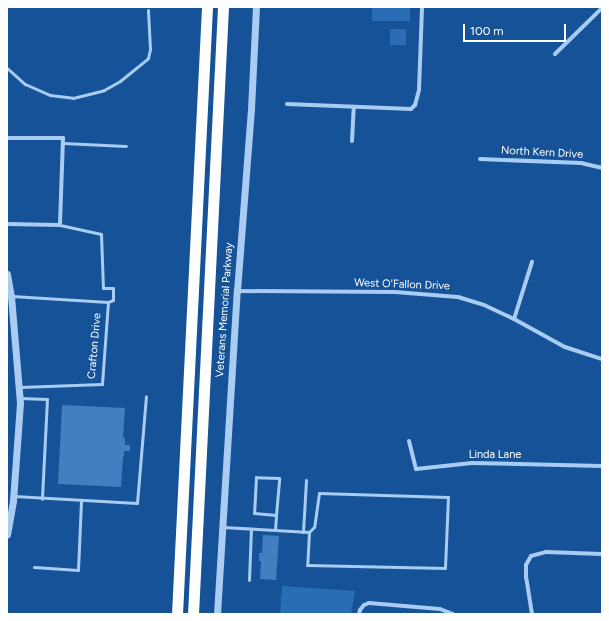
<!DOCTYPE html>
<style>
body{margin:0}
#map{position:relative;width:609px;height:621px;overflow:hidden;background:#155298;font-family:Figtree,sans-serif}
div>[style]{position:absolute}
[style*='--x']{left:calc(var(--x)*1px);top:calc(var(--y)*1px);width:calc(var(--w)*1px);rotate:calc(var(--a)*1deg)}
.green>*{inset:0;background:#286db6;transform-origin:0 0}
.building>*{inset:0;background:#427fc1}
.service>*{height:3px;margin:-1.5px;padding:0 1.5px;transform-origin:1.5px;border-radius:1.5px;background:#a8ccf2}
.minor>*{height:4px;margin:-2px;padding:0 2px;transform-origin:2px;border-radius:2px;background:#a8ccf2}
.tertiary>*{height:7px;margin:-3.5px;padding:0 3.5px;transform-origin:3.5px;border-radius:3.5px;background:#a8ccf2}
.motorway>*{height:11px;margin:-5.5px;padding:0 5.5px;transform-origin:5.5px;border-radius:5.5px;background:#fff}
span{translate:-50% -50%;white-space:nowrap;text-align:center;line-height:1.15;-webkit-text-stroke:3px #155298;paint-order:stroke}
.street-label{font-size:11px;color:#fff}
.frame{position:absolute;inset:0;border:8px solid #fff;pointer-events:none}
.scale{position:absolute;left:463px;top:24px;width:103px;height:18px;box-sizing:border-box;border:2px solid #fff;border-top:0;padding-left:5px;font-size:12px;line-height:14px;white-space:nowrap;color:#fff;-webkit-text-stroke:3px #155298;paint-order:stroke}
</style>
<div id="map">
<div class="green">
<i style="left:372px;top:7px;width:38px;height:14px"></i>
<i style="left:390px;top:29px;width:16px;height:16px"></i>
<i style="clip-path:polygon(282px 586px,355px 591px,351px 614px,280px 614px)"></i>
</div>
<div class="building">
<i style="clip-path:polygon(62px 405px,125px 408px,123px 438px,125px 438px,125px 445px,130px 445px,130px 451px,124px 451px,124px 457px,123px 456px,121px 487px,58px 484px)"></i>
<i style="clip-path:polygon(263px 535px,279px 536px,276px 580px,260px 579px,261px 561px,259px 561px,259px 553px,262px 553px)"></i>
</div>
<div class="service">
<i style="--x:7;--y:68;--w:24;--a:42"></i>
<i style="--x:25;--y:84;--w:27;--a:24"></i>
<i style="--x:50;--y:95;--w:23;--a:7"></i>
<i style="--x:73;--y:98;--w:32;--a:-14"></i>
<i style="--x:104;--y:90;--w:18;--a:-29"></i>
<i style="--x:120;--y:81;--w:36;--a:-39"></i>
<i style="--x:148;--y:58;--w:9;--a:-77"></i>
<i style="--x:150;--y:49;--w:39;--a:-93"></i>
<i style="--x:63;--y:143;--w:63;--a:2.7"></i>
<i style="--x:60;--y:225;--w:42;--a:12.4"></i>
<i style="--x:101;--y:234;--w:54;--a:87.9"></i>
<i style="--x:103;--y:288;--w:10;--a:0"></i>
<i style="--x:113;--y:288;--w:12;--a:90"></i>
<i style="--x:113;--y:300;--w:5;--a:158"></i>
<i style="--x:12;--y:296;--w:96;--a:3.6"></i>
<i style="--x:108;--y:302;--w:82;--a:94.2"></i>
<i style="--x:102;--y:384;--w:82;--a:177.9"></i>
<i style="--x:20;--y:398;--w:27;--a:2"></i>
<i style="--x:47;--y:399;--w:100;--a:92.9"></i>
<i style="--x:14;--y:496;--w:123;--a:3.3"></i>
<i style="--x:137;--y:503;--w:107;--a:-85.2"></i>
<i style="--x:223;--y:527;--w:86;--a:3.3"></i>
<i style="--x:309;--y:532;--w:33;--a:93"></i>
<i style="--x:307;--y:565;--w:138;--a:1.2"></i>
<i style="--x:445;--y:568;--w:71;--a:-87.6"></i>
<i style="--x:448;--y:497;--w:129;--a:-178.2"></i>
<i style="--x:319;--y:493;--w:34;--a:98"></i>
<i style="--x:314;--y:527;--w:7;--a:135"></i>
<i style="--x:275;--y:530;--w:15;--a:-86"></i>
<i style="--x:276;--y:515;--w:37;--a:-85"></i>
<i style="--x:279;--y:478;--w:23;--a:-178"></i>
<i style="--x:256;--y:477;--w:36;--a:93"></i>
<i style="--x:254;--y:513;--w:22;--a:5"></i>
<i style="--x:303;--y:532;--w:52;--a:-86.7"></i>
<i style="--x:34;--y:567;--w:44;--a:3.9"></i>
<i style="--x:78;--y:570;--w:69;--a:-87.5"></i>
<i style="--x:249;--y:580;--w:51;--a:-87.8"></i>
</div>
<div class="minor">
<i style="--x:555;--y:54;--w:66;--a:-44.4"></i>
<i style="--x:287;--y:104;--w:124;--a:2.3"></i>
<i style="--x:411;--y:109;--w:6;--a:-45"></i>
<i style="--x:415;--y:105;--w:16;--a:-75"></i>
<i style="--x:419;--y:90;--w:83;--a:-87.9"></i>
<i style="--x:7;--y:138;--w:56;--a:0"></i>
<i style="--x:63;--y:138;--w:87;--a:92"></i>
<i style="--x:60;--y:225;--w:53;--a:-178.9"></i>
<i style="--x:352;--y:141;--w:34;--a:-87"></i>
<i style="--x:480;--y:159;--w:101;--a:2.3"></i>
<i style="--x:581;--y:163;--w:22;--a:13"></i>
<i style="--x:237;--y:291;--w:158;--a:0.4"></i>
<i style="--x:395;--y:292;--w:63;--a:4.5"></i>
<i style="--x:458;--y:297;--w:27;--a:17"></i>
<i style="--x:484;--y:305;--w:33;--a:25"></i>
<i style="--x:514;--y:319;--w:58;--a:28.8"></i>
<i style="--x:565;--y:347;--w:39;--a:18"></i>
<i style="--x:514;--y:319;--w:60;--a:-72.5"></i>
<i style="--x:409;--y:441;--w:29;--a:76"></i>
<i style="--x:416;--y:469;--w:56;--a:-6.1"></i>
<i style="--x:472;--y:463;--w:130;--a:1.3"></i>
<i style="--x:359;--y:614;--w:4;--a:-76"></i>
<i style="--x:360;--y:610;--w:6;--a:-51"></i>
<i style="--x:364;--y:605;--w:5;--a:-22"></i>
<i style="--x:369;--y:603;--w:71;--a:4.8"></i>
<i style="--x:440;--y:609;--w:14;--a:21"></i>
<i style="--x:532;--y:614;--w:36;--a:-99"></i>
<i style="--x:526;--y:578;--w:13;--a:-90"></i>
<i style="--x:526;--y:565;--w:10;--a:-61"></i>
<i style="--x:531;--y:556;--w:16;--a:-15"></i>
<i style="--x:546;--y:552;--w:56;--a:2"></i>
</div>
<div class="tertiary">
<i style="--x:7;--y:274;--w:22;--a:80"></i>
<i style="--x:11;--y:296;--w:107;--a:85.2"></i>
<i style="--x:20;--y:403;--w:98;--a:94.1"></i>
<i style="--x:13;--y:501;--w:34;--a:100"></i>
<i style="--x:217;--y:614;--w:324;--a:-86.5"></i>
<i style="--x:237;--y:291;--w:183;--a:-85.6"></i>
<i style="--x:251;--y:109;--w:102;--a:-87.2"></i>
</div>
<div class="motorway">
<i style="--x:177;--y:614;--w:608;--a:-87.17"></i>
<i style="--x:193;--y:614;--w:608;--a:-87.17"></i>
</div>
<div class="street-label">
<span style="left:542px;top:153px;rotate:3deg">North Kern Drive</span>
<span style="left:402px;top:285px;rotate:2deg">West O'Fallon Drive</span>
<span style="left:225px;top:310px;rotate:-86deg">Veterans Memorial Parkway</span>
<span style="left:95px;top:346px;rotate:-85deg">Crafton Drive</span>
<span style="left:495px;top:455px">Linda Lane</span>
</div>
<div class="frame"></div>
<div class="scale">100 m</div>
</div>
